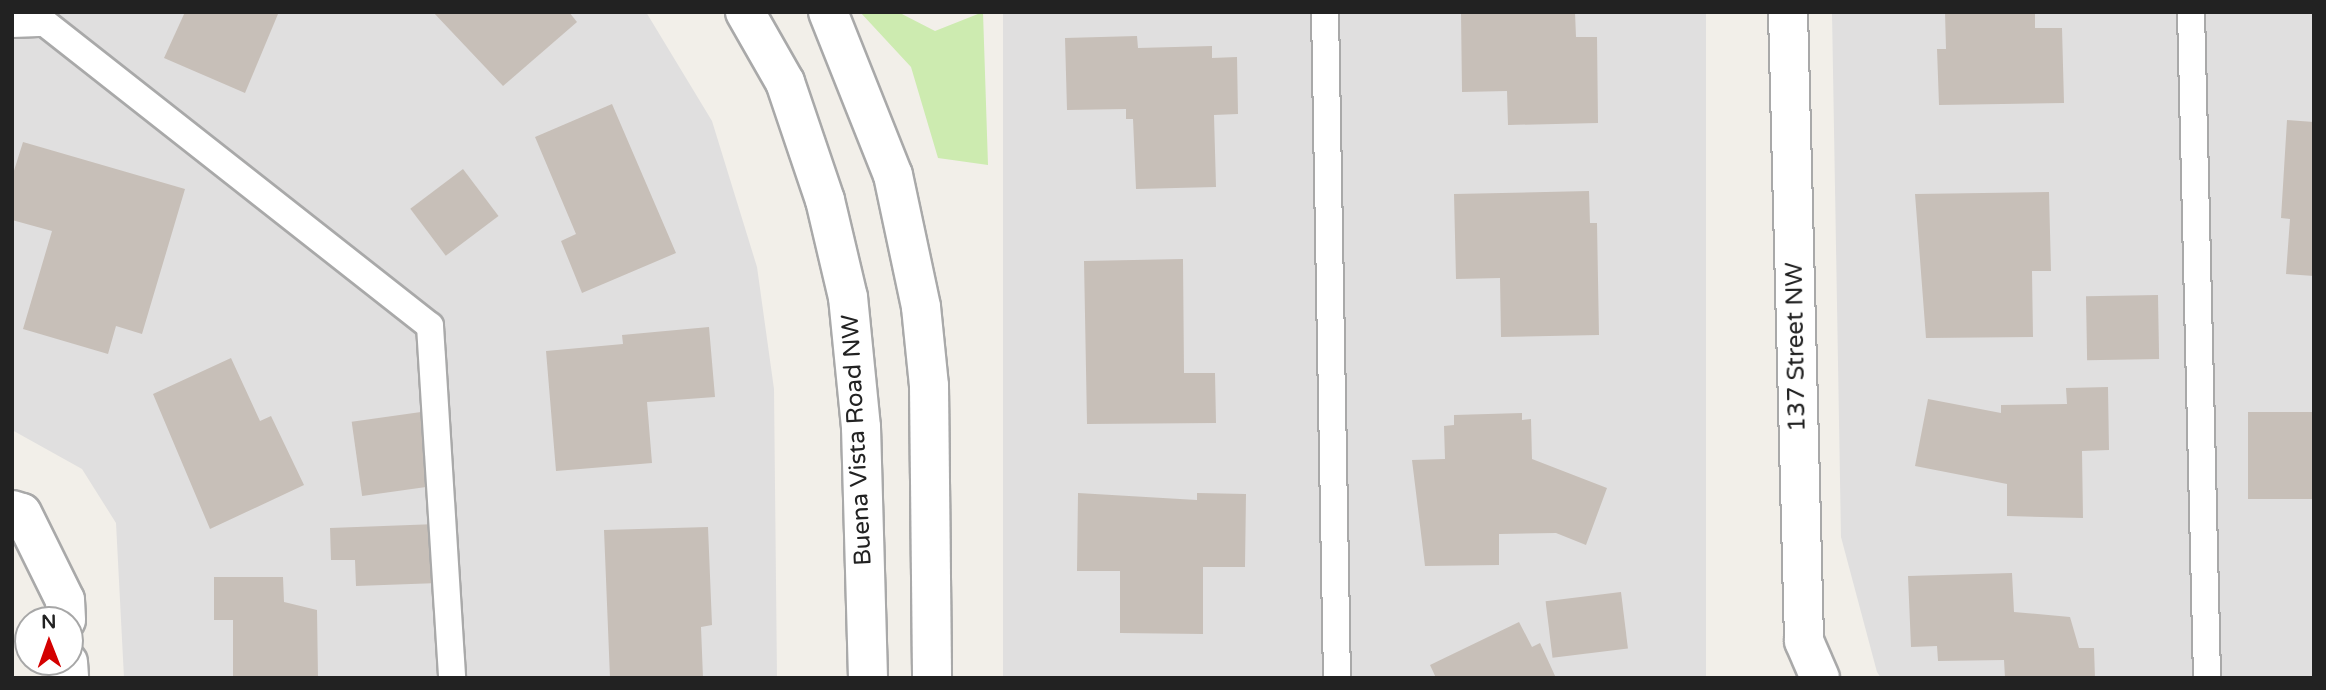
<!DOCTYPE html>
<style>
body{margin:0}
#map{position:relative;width:2326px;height:690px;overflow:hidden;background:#f2efe9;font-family:"Varela Round",sans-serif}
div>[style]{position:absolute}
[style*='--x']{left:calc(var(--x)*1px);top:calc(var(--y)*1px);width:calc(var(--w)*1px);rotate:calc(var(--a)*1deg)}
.residential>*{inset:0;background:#e0dfdf;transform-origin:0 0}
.grass>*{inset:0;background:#cdebb0}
.building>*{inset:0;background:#c7bfb8;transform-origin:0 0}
.roads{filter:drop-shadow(2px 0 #a9a9a9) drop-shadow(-2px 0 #a9a9a9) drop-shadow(0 2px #a9a9a9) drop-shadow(0 -2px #a9a9a9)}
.service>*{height:26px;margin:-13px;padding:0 13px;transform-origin:13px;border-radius:13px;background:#fff}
.minor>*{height:38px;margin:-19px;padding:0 19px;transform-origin:19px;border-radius:19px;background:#fff}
.tertiary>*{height:38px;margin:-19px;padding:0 19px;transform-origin:19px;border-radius:19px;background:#fff}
span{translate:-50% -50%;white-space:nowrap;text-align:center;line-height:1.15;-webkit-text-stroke:5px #fff;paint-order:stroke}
.street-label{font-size:24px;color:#222}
.frame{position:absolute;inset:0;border:14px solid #222;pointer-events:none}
.north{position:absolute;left:14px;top:606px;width:70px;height:70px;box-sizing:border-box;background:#fff;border:2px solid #a7a7a7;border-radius:50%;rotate:359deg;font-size:19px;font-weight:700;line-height:28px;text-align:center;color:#222}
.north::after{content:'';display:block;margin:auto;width:24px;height:32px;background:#d40000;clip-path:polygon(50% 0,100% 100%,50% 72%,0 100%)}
</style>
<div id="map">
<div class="residential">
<i style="clip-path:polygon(12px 12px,646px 12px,712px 121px,757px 267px,774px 389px,777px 678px,124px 678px,116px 523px,82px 469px,12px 430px)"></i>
<i style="left:1003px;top:12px;width:703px;height:667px"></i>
<i style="clip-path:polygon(1832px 12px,2314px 12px,2314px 678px,1881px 678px,1877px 672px,1841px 537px)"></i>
</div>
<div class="grass">
<i style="clip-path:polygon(860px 12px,898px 12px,935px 31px,983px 12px,988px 165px,938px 158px,911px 67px)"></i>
</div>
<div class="building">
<i style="clip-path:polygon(185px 12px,278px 14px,245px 93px,164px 58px)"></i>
<i style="clip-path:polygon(433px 12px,569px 12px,577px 22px,503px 86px)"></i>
<i style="clip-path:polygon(1461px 12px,1575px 12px,1576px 37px,1597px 37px,1598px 123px,1508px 125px,1507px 91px,1462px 92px)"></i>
<i style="clip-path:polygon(1945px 12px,2035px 12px,2035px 28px,2062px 28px,2064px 103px,1939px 105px,1937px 49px,1946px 49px)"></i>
<i style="clip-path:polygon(1137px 36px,1138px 48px,1212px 46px,1212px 58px,1237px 57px,1238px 114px,1214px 115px,1216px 187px,1136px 189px,1133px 119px,1126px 119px,1126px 109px,1067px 110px,1065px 38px)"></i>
<i style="clip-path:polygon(612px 104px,676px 253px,582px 293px,561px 241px,576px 234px,535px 137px)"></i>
<i style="clip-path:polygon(2287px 120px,2314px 122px,2314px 276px,2286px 274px,2290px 219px,2281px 218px)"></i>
<i style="clip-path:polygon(23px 142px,185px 189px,142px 334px,116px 326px,108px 354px,23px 329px,52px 231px,12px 220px,12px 177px)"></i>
<i style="left:463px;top:169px;width:59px;height:66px;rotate:53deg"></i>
<i style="clip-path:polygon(1589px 191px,1590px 223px,1597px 223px,1599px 335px,1501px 337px,1500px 278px,1456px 279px,1454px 194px)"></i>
<i style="clip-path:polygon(2049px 192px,2051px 271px,2032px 271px,2033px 337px,1926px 338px,1915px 194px)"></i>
<i style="clip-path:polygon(1183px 259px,1184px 373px,1215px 373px,1216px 423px,1087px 424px,1084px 261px)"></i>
<i style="left:2158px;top:295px;width:64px;height:72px;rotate:89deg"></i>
<i style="clip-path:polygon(709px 327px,715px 397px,647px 402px,652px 463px,556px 471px,546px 351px,623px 344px,622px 335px)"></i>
<i style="clip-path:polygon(231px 358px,260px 421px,271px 416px,304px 485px,210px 529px,153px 394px)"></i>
<i style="clip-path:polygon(2108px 387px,2109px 450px,2082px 451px,2083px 518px,2007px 516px,2007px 484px,1915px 466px,1928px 399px,2001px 413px,2001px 405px,2067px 404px,2066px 388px)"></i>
<i style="left:421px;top:412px;width:75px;height:70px;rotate:82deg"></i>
<i style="left:2314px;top:412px;width:87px;height:66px;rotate:90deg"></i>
<i style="clip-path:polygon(1522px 413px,1522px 420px,1531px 419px,1532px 459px,1607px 488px,1586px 545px,1556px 533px,1499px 534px,1499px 565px,1425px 566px,1412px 460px,1445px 459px,1444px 426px,1454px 425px,1454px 415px)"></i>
<i style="clip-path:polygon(1078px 493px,1197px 500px,1197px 493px,1246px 494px,1245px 567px,1203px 567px,1203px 634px,1120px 633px,1120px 571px,1077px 571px)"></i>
<i style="clip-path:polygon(437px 524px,439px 583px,356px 586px,355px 560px,331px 560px,330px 528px)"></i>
<i style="clip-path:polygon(708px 527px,712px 625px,701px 627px,703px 678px,610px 678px,604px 530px)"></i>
<i style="clip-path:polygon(2012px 573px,2014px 612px,2070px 617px,2079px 648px,2094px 648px,2095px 678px,2005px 678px,2004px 660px,1938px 661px,1937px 646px,1911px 647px,1908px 576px)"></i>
<i style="clip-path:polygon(214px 577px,283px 577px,284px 602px,317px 610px,318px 678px,233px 678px,233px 620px,214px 620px)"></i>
<i style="left:1621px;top:592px;width:57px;height:76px;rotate:83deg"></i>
<i style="clip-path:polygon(1519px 622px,1532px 647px,1540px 643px,1556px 678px,1436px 678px,1430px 665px)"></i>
</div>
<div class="roads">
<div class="service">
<i style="--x:1325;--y:12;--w:666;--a:88.97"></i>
<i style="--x:2191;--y:12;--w:666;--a:88.62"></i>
<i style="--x:12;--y:24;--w:33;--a:-2"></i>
<i style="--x:45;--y:23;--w:490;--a:38.2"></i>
<i style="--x:430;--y:326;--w:353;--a:86.4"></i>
</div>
<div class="minor">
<i style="--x:1788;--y:12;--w:629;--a:88.54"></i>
<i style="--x:1804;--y:641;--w:40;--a:66.6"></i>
<i style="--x:12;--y:510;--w:10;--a:17"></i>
<i style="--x:22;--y:513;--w:97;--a:63.7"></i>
<i style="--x:65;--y:600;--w:20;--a:87"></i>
<i style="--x:68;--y:662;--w:16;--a:86"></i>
</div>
<div class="tertiary">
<i style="--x:745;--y:12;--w:81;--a:60.3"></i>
<i style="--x:785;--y:82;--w:125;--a:71.3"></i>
<i style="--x:825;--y:200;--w:100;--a:76.7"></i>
<i style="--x:848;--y:297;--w:131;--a:84.3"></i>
<i style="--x:861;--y:427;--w:251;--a:88.4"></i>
<i style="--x:828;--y:12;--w:175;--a:68.3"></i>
<i style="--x:893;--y:175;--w:135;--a:78"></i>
<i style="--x:921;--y:307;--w:79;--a:84.2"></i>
<i style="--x:929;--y:386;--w:292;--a:89.4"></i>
</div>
</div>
<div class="street-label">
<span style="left:1796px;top:347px;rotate:-91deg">137 Street NW</span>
<span style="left:857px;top:440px;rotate:-93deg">Buena Vista Road NW</span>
</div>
<div class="frame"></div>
<div class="north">N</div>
</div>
